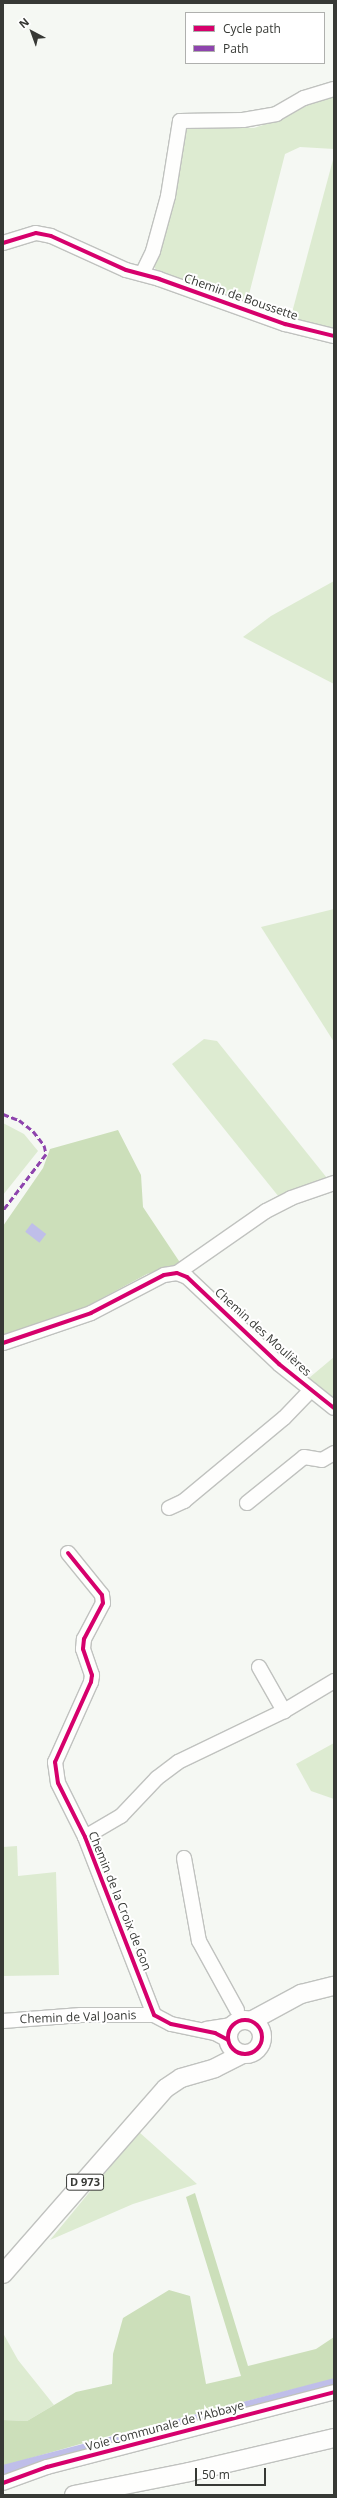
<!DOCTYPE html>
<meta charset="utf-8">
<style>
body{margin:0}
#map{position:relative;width:337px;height:2498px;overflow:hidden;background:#f5f8f3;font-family:"Open Sans",sans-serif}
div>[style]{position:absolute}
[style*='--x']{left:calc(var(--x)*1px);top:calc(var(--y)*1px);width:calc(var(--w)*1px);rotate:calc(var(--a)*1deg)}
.green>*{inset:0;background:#ddebd1}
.forest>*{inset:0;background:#ccdfba}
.water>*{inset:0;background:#bfbee9;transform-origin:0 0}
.canal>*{height:10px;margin:-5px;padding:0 5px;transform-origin:5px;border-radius:5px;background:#bfbee9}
.roads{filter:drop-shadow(1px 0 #c0c2bf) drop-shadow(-1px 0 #c0c2bf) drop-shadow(0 1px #c0c2bf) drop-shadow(0 -1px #c0c2bf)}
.minor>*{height:14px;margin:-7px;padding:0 7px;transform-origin:7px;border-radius:7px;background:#fefefd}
.major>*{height:18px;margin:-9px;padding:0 9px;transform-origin:9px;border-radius:9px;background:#fefefd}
.major>.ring{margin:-9px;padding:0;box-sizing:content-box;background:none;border:18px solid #fefefd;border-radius:50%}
.quiet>*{height:3px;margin-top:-1.5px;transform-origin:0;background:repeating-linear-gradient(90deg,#8e44ad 0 6px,transparent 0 9px)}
.cycleway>*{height:4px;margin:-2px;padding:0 2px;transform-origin:2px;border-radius:2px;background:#d6006c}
.cycleway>.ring{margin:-2px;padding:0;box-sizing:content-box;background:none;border:4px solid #d6006c;border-radius:50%}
span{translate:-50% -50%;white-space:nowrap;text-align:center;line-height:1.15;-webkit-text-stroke:4px #fff;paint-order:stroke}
.shield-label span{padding:1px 3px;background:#fff;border:1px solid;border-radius:3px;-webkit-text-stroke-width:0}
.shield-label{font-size:11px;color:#373935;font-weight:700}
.street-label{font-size:12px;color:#373935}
.frame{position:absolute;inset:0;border:4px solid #373935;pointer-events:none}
.legend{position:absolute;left:185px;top:12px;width:140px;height:52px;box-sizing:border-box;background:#fff;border:1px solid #afb0ae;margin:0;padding:5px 7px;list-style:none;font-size:12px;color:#373935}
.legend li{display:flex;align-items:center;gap:8px;height:20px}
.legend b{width:20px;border:1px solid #afb0ae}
.north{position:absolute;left:12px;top:12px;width:40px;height:40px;-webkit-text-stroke:3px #fff;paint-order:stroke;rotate:319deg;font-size:11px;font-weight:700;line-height:16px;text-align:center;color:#373935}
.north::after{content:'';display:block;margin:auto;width:14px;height:18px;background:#373935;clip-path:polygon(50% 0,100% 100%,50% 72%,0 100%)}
.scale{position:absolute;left:195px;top:2468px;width:71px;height:18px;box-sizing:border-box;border:2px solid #373935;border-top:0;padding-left:5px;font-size:12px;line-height:14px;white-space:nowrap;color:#373935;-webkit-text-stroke:3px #fff;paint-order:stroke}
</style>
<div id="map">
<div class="green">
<i style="clip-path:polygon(334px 95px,334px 149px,300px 147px,285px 154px,246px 306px,158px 273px,152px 263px,179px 134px,192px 124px,254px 128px,278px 120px,313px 101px)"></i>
<i style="clip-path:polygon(334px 156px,334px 330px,290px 320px)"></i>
<i style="clip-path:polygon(334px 581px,334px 684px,243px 637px,271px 616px)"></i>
<i style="clip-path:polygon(334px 909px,334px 1042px,261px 927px)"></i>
<i style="clip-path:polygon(204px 1039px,217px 1041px,327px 1178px,279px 1197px,172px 1064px)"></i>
<i style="clip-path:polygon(3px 1123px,24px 1134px,38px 1151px,3px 1195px)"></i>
<i style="clip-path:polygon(334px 1357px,334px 1398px,309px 1378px)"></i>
<i style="clip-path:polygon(334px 1743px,334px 1799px,311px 1791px,296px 1764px)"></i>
<i style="clip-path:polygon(17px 1846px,18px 1876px,56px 1872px,59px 1975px,3px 1976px,3px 1847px)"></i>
<i style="clip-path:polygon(139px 2132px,197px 2184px,133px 2204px,50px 2240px)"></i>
<i style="clip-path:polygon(3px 2333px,18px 2360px,54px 2405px,27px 2421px,3px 2420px)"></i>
</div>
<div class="forest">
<i style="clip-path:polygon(118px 1130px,141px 1175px,143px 1207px,181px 1264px,147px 1274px,80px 1310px,3px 1337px,3px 1226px,43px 1168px,50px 1149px)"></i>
<i style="clip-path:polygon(195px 2193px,248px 2366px,316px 2349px,334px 2337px,334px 2379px,105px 2437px,3px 2466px,3px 2420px,27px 2421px,76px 2392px,112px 2384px,113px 2354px,123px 2318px,169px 2290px,190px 2296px,206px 2384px,241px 2376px,186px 2197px)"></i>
</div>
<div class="water">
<i style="left:32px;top:1223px;width:18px;height:11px;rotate:38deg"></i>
</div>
<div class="canal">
<i style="--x:3;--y:2470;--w:342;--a:-14.7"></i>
</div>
<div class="roads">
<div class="minor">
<i style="--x:3;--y:243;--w:34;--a:-17"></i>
<i style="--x:36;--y:233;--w:15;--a:11"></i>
<i style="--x:51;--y:236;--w:82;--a:24.4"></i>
<i style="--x:126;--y:270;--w:34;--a:15"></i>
<i style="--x:159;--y:279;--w:134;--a:19.7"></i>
<i style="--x:285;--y:324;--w:50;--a:13.8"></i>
<i style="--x:142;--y:274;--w:25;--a:-64"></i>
<i style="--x:153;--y:251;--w:57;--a:-74.7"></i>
<i style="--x:168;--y:196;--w:76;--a:-80.9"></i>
<i style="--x:180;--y:121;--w:63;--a:-0.9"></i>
<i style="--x:243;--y:120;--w:34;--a:-10"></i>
<i style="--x:276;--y:114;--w:32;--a:-30"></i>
<i style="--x:304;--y:98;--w:31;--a:-17"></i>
<i style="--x:177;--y:1273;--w:108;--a:-34.9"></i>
<i style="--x:266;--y:1211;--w:28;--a:-27"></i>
<i style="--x:291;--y:1198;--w:46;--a:-19.2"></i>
<i style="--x:3;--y:1343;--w:93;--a:-18.8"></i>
<i style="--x:91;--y:1313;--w:82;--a:-27.5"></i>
<i style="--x:164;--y:1275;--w:13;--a:-9"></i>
<i style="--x:177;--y:1273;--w:11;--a:22"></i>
<i style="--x:187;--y:1277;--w:127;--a:43.4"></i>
<i style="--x:279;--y:1364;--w:70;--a:38.7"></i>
<i style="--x:247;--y:1503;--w:73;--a:-38.9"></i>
<i style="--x:304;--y:1457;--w:18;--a:9"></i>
<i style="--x:322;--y:1460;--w:14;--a:-30"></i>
<i style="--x:169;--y:1508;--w:17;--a:-25"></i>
<i style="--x:184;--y:1501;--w:130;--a:-39.7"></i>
<i style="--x:284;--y:1418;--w:39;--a:-46"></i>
<i style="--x:68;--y:1553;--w:54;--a:51"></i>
<i style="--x:102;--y:1595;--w:8;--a:83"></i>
<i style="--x:103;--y:1603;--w:41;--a:117.8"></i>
<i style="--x:84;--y:1639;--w:10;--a:96"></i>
<i style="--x:83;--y:1649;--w:28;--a:71"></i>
<i style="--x:92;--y:1675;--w:7;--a:98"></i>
<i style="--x:91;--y:1682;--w:88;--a:114.2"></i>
<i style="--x:55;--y:1762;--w:21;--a:82"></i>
<i style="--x:58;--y:1783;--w:60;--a:63.4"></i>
<i style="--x:85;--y:1837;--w:191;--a:68.8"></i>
<i style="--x:154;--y:2015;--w:19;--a:28"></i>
<i style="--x:171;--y:2024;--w:45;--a:11.6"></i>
<i style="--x:215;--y:2033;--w:15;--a:28"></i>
<i style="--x:259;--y:1667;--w:51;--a:60.4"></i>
<i style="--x:85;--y:1837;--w:42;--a:-30.3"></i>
<i style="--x:121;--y:1816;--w:52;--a:-46.5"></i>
<i style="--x:157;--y:1778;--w:26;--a:-37"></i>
<i style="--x:178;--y:1762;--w:118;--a:-25.7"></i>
<i style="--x:284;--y:1711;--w:58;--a:-31"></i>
<i style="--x:184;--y:1858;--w:84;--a:79.8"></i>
<i style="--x:199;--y:1941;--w:79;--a:61.2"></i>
<i style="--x:3;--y:2021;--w:78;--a:-4.4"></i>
<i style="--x:81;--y:2015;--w:73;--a:0"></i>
<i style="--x:206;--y:2029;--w:26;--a:-9"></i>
<i style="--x:3;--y:2483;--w:47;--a:-20"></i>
<i style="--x:47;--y:2467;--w:297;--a:-14.6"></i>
</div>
<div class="major">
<i class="ring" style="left:228px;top:2020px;width:16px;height:16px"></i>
<i style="--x:251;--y:2021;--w:57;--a:-28.4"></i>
<i style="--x:301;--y:1994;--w:34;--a:-14"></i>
<i style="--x:3;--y:2274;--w:247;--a:-48.8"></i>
<i style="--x:166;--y:2088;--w:18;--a:-34"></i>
<i style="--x:181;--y:2078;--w:35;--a:-16"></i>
<i style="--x:215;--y:2068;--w:30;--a:-27"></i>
<i style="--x:74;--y:2495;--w:117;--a:-11.3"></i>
<i style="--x:189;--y:2472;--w:149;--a:-13.2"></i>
</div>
</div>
<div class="quiet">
<i style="--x:3;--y:1114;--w:17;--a:21"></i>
<i style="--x:19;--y:1120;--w:18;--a:38"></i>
<i style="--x:33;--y:1131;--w:18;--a:52"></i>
<i style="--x:44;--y:1145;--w:9;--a:77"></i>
<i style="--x:46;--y:1154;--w:71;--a:127.5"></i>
</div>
<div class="cycleway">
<i style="--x:3;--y:243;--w:34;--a:-17"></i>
<i style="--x:36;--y:233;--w:15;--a:11"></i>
<i style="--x:51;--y:236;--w:82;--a:24.4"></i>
<i style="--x:126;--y:270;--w:34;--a:15"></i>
<i style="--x:159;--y:279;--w:134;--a:19.7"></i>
<i style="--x:285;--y:324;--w:50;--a:13.8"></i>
<i style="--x:3;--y:1343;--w:93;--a:-18.8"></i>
<i style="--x:91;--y:1313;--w:82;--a:-27.5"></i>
<i style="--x:164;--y:1275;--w:13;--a:-9"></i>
<i style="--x:177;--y:1273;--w:11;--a:22"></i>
<i style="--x:187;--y:1277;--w:127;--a:43.4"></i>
<i style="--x:279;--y:1364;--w:70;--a:38.7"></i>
<i style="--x:68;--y:1553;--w:54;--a:51"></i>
<i style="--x:102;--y:1595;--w:8;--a:83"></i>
<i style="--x:103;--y:1603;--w:41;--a:117.8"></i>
<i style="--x:84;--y:1639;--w:10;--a:96"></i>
<i style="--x:83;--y:1649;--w:28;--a:71"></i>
<i style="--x:92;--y:1675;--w:7;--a:98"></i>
<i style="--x:91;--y:1682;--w:88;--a:114.2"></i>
<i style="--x:55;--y:1762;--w:21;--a:82"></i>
<i style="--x:58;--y:1783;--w:60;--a:63.4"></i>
<i style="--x:85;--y:1837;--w:191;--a:68.8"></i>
<i style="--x:154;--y:2015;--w:19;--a:28"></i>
<i style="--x:171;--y:2024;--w:45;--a:11.6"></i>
<i style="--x:215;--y:2033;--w:15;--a:28"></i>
<i class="ring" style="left:228px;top:2020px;width:30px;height:30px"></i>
<i style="--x:3;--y:2483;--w:47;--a:-20"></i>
<i style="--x:47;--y:2467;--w:297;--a:-14.6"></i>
</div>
<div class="shield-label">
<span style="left:85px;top:2182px">D 973</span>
</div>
<div class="street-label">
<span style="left:241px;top:297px;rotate:19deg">Chemin de Boussette</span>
<span style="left:263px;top:1332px;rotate:42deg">Chemin des Moulières</span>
<span style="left:120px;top:1901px;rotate:68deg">Chemin de la Croix de Gon</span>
<span style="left:78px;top:2017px;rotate:-2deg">Chemin de Val Joanis</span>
<span style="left:165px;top:2426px;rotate:-15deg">Voie Communale de l'Abbaye</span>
</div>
<div class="frame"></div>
<ul class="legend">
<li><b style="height:5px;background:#d6006c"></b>Cycle path</li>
<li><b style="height:5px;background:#8e44ad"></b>Path</li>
</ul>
<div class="north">N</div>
<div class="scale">50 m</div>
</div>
